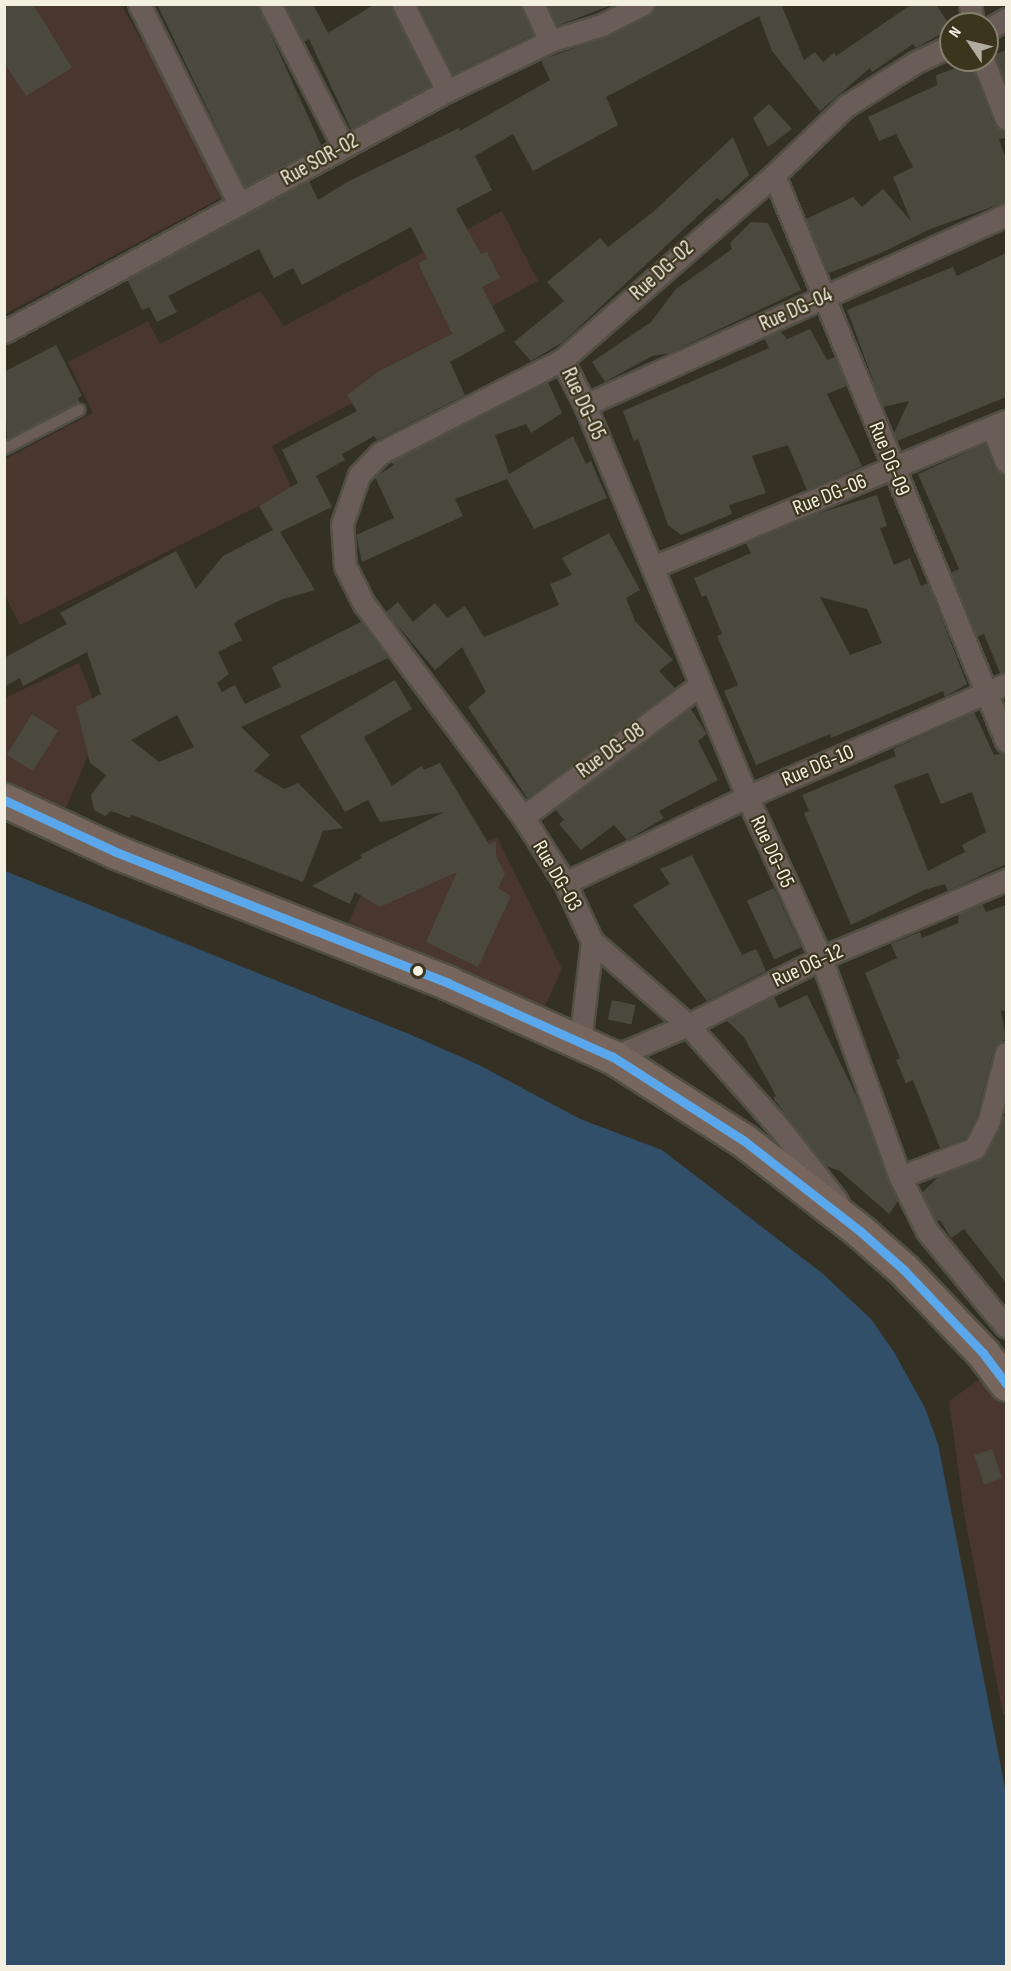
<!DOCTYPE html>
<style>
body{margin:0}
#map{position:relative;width:1011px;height:1971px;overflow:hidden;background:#343124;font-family:"Sofia Sans Condensed",sans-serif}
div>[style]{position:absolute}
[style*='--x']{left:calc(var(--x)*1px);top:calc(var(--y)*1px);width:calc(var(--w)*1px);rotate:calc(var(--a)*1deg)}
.commercial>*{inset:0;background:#48362f}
.water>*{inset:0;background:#324f6a}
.building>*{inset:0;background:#4b483e;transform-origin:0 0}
.roads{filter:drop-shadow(2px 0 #514f44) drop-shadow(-2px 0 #514f44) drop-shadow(0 2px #514f44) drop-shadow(0 -2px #514f44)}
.service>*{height:10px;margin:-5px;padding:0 5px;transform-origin:5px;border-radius:5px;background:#6a5d57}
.minor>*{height:21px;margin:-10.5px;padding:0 10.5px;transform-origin:10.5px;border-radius:10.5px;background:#6a5d57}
.trunk>*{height:33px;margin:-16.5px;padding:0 16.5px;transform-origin:16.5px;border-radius:16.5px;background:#76665e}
.bus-1>*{height:9px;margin:-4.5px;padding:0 4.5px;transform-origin:4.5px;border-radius:4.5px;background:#5aa8eb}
.dots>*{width:16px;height:16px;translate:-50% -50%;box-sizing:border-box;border:3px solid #3b351d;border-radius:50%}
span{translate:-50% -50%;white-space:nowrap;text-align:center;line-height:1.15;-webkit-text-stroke:4.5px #3b351d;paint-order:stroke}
.street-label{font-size:21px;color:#f3efe1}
.frame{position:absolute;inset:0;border:6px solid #f3efe1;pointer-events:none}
.north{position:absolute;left:939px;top:12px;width:60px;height:60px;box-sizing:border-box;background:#3b351d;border:2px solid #857f6b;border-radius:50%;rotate:305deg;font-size:16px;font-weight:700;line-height:24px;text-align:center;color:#f3efe1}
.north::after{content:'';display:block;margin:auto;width:21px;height:27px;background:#b0ac9f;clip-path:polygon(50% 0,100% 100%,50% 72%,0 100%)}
</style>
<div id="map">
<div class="commercial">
<i style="clip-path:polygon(5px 5px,121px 5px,232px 192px,5px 314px)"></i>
<i style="clip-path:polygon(502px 211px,538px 281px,450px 329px,455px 348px,272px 446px,292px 489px,20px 625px,5px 595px,5px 459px,93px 413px,68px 362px,148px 321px,160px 344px,260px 291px,284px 326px)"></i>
<i style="clip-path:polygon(79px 663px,102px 722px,61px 820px,5px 789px,5px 698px)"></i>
<i style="clip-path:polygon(497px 837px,562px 969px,540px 1017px,344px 933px,360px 897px)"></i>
<i style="clip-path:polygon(986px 1375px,1006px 1402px,1006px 1715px,1003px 1715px,964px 1513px,949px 1401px)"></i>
</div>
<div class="water">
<i style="clip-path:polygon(5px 871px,409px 1034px,479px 1065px,580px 1119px,662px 1150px,823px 1274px,871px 1319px,894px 1352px,925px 1408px,938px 1444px,1006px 1793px,1006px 1966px,5px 1966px)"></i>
</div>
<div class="building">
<i style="clip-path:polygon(4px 4px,33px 4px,72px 68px,26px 96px,4px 63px)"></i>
<i style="clip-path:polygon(157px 4px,257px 4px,321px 145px,245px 187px)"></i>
<i style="clip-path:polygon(285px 4px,313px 4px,328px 33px,375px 4px,390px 4px,430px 86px,351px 129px,309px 39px,304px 42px)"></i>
<i style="clip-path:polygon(418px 4px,521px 4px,533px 35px,453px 74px)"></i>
<i style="clip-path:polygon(547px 4px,614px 4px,557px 26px)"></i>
<i style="clip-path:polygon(evenodd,656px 4px,781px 4px,804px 60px,815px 52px,823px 62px,834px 53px,836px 56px,912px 4px,936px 4px,951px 28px,916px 48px,913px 44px,872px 72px,870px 68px,820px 111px,772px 51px,759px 16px,606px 97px,618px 125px,533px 171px,513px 134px,475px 156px,492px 190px,456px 209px,481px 254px,487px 252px,500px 278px,482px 287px,505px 331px,450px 362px,465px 395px,377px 440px,374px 436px,342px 454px,345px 460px,316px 476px,332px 507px,280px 532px,315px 590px,283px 599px,238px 620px,234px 624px,242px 640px,218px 652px,229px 674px,217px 683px,222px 692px,235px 685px,245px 704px,281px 687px,272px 667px,361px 622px,388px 658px,241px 727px,270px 755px,254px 771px,284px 789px,298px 783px,343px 828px,323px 831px,303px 882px,132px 815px,130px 818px,111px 811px,105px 816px,94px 810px,91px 795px,106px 775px,90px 763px,76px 707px,101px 694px,87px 652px,23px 686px,20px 678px,4px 687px,4px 658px,67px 624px,60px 613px,176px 551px,196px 589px,223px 556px,273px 530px,259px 506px,298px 483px,282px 450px,357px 411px,347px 395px,379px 371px,452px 334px,418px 263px,427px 259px,411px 227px,302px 285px,293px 268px,274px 278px,259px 249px,168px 296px,177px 312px,157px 322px,149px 307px,142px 310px,127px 279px,309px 181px,318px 200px,349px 181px,459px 128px,460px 131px,550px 80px,541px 60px,608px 36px,649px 15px,656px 4px,177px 715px,194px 747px,159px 762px,131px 740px,177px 715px)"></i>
<i style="clip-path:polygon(1006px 50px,1006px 85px,994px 55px)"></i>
<i style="clip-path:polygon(971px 63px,994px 124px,1006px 131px,1006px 138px,999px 139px,1006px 160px,1006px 202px,930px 229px,881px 253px,829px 273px,806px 219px,853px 197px,862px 207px,883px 189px,911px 221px,893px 177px,913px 167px,896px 134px,879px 141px,868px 117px,937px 85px,936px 75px)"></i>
<i style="clip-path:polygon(769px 104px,792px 129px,768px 147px,753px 118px)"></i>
<i style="clip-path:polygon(733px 137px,749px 175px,721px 201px,717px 198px,563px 342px,531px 361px,514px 342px,564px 301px,547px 282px,600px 238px,608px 247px,653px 212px)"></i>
<i style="clip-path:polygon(751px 222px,768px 223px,801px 290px,670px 353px,652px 356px,605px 382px,592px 362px,651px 322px,676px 289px,732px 249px,730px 243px)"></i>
<i style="clip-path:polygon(1006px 253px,1006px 397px,897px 441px,894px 433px,909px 401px,883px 407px,847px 310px,953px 267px,957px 276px)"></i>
<i style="clip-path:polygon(810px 329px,827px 360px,835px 357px,847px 386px,827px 394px,862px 466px,807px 490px,788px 445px,752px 456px,766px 493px,729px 505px,732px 514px,681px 535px,668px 525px,638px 439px,634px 441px,623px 411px,769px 348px,764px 338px,780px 331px,787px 339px)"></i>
<i style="clip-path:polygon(56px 345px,82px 396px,78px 398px,80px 403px,7px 439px,4px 372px)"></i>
<i style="clip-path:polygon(548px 382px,562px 413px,531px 433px,526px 424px,495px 435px,509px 474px,573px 436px,586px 464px,591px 461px,607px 498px,534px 529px,507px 479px,455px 499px,463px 516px,362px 562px,356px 535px,394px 518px,375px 477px,394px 465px,391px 462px)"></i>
<i style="clip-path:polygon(985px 444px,994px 467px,1006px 474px,1006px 671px,1000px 673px,984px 634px,977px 637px,951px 573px,959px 569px,918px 474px)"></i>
<i style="clip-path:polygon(evenodd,877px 495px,887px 526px,880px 528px,894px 565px,910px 558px,921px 586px,928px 583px,967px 684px,945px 697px,943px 691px,831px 738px,830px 734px,756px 765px,724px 691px,738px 685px,717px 636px,722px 634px,706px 595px,702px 597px,694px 578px,751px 553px,746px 543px,813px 515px,877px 495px,820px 597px,867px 609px,882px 643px,850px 655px,820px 597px)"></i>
<i style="clip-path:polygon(609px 533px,640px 590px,626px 598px,635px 621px,673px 660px,659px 671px,675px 688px,527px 798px,468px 707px,486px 692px,462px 647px,435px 670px,386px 612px,398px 602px,413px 622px,435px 603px,447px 618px,465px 606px,484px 637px,559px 605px,550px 584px,572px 575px,562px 558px)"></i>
<i style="clip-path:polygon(395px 680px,412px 709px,364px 737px,392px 786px,421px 766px,424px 770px,440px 763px,489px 844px,496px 841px,496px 856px,505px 874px,498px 888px,511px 896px,478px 967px,426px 942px,457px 872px,380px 907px,355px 892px,350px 904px,312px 886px,362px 858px,360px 855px,444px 812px,380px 822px,368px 800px,345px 812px,300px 736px)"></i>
<i style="clip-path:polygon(690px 708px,707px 734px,698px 741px,718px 780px,659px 811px,664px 818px,627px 840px,614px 825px,581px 850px,559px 824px,564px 820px,555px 809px)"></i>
<i style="clip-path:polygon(evenodd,974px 712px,994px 755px,1006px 753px,1006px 864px,948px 891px,945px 884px,924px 890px,851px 925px,804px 813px,809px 811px,802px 795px,896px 756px,893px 749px,974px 712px,928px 773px,941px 804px,972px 792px,986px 832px,962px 845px,965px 852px,928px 871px,894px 785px,928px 773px)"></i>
<i style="left:32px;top:714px;width:31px;height:48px;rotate:32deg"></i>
<i style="clip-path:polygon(692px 855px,742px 955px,756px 949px,766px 971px,707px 1001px,633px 905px,670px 884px,660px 869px)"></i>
<i style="left:774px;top:888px;width:65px;height:30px;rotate:65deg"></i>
<i style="clip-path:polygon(982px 904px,986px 912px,1006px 905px,1006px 1010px,1001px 1011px,1006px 1038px,994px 1049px,977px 1116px,966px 1138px,940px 1148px,913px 1080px,906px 1083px,896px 1060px,900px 1058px,865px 973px,897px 958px,891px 944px,920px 932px,922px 938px,958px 923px,959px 914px)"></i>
<i style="clip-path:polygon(807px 995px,856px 1095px,898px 1201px,889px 1214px,840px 1171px,826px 1166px,773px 1098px,776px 1096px,744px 1037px,726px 1020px,774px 996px,779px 1008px)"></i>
<i style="left:612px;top:1000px;width:24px;height:20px;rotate:12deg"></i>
<i style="clip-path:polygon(1003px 1115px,1006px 1117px,1006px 1283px,964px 1229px,951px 1238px,940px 1220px,937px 1222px,922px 1193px,939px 1176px,986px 1154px)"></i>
<i style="left:992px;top:1449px;width:31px;height:19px;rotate:71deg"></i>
</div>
<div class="roads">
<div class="service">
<i style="--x:4;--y:449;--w:85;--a:-27.5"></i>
</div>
<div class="minor">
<i style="--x:139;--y:4;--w:224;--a:63.4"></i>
<i style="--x:270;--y:4;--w:160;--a:62.8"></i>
<i style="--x:403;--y:4;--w:97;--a:63.2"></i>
<i style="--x:533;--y:4;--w:41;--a:65.3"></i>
<i style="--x:970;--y:4;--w:20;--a:81"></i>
<i style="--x:987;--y:30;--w:22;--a:-30"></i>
<i style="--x:983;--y:60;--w:63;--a:68.7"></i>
<i style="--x:774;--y:175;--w:612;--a:67.71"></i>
<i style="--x:4;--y:332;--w:504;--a:-28.55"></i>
<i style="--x:447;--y:91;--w:114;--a:-25.9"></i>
<i style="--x:550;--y:41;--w:54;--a:-17.1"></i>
<i style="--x:602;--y:25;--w:46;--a:-27.1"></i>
<i style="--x:562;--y:360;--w:51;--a:62.9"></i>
<i style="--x:585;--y:405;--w:424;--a:67.5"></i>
<i style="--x:747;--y:797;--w:177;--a:65.3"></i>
<i style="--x:821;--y:958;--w:233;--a:70.2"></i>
<i style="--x:900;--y:1177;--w:60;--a:63.4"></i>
<i style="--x:927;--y:1231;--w:124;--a:50.5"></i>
<i style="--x:585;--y:405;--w:462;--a:-24.3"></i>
<i style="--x:992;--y:427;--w:38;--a:68"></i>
<i style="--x:653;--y:567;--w:382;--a:-22.5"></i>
<i style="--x:523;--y:817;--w:221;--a:-36.7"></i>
<i style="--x:565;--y:883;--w:201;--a:-25.3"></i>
<i style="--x:747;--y:797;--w:283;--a:-23.6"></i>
<i style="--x:580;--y:1042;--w:102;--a:-83.2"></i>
<i style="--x:613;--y:1057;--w:82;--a:-23.1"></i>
<i style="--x:688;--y:1025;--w:149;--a:-26.7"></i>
<i style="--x:821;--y:958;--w:201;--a:-22.9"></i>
<i style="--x:900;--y:1177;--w:80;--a:-21.1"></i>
<i style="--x:975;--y:1148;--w:31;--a:-63"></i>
<i style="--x:989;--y:1120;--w:69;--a:-75.8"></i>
<i style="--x:837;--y:1201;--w:95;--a:-128.2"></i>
<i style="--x:778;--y:1126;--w:135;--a:-131.7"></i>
<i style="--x:688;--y:1025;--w:128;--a:-138.8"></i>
<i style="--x:592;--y:941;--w:64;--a:-115"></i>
<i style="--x:565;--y:883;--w:78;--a:-122.5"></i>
<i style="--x:523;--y:817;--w:266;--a:-126.7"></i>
<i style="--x:364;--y:604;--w:42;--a:-116.6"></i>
<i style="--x:345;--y:566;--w:42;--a:-94.1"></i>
<i style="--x:342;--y:524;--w:52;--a:-70.9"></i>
<i style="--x:359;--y:475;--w:30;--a:-46"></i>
<i style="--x:380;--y:453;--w:204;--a:-27.1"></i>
<i style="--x:562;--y:360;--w:281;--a:-41.1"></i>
<i style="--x:774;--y:175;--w:100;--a:-43.8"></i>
<i style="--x:846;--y:106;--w:83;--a:-32.2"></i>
<i style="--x:916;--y:62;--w:38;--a:-25"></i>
</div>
<div class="trunk">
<i style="--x:4;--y:800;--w:123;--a:24.9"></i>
<i style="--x:116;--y:852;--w:357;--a:21.5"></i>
<i style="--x:448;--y:983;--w:181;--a:24.2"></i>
<i style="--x:613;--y:1057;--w:154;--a:32.6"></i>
<i style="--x:743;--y:1140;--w:150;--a:37.9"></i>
<i style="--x:861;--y:1232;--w:56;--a:41.4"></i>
<i style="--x:903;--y:1269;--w:116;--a:46.4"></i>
<i style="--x:983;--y:1353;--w:39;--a:53"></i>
</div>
</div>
<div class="bus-1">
<i style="--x:4;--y:800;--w:123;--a:24.9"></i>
<i style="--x:116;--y:852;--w:357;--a:21.5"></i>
<i style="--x:448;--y:983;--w:181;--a:24.2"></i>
<i style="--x:613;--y:1057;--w:154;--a:32.6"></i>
<i style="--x:743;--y:1140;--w:150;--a:37.9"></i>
<i style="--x:861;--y:1232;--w:56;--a:41.4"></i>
<i style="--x:903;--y:1269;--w:116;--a:46.4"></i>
<i style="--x:983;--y:1353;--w:39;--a:53"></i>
</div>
<div class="dots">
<i style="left:418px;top:971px;background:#f3efe1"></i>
</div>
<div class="street-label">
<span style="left:320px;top:160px;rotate:-29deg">Rue SOR-02</span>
<span style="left:662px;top:271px;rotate:-42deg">Rue DG-02</span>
<span style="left:796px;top:310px;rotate:-24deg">Rue DG-04</span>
<span style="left:583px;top:404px;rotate:65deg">Rue DG-05</span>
<span style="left:889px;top:459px;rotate:68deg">Rue DG-09</span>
<span style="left:830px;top:495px;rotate:-22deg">Rue DG-06</span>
<span style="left:611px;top:751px;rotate:-36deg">Rue DG-08</span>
<span style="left:818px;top:766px;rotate:-23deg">Rue DG-10</span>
<span style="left:772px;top:852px;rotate:65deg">Rue DG-05</span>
<span style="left:557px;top:876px;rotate:60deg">Rue DG-03</span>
<span style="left:808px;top:966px;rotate:-25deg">Rue DG-12</span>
</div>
<div class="frame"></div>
<div class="north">N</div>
</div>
